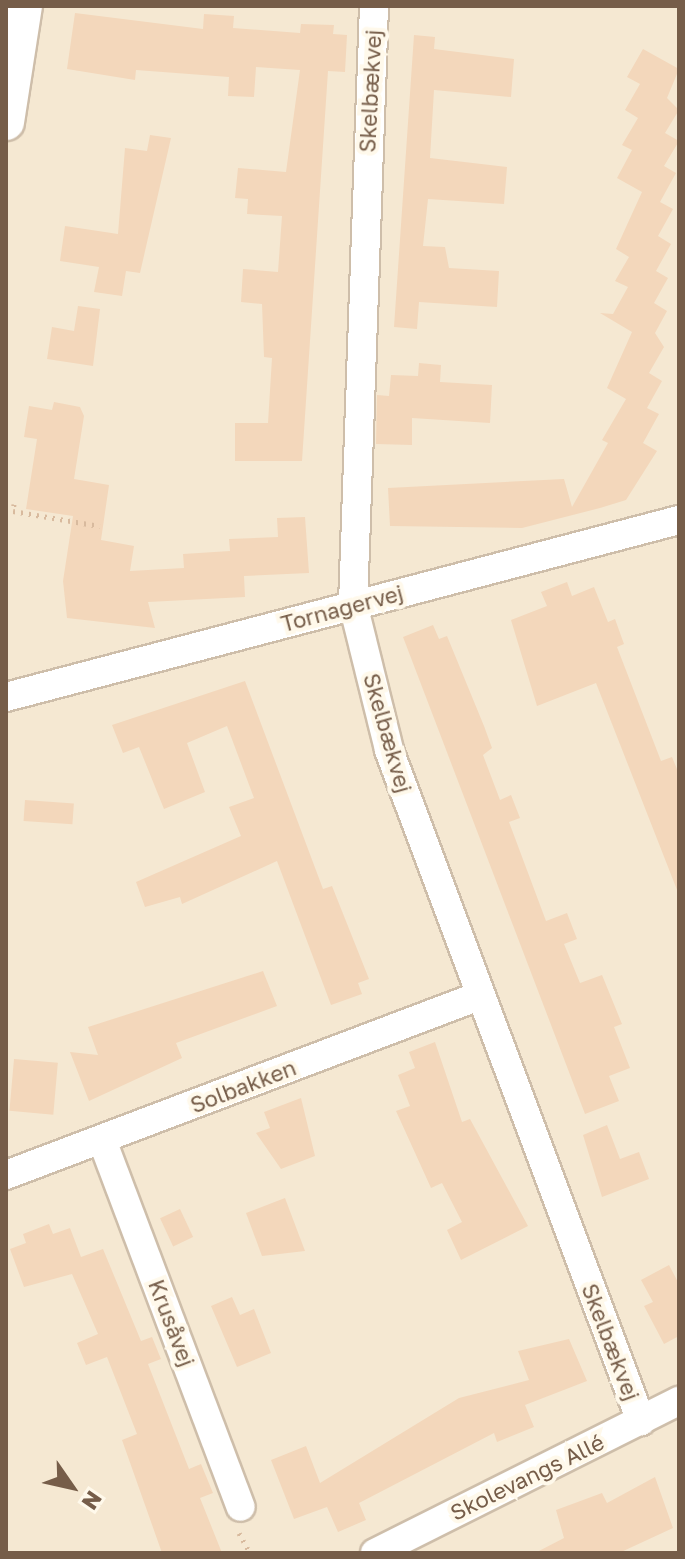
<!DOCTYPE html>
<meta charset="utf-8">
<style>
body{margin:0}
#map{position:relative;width:685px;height:1559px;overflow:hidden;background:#fdf6e4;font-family:"Golos Text",sans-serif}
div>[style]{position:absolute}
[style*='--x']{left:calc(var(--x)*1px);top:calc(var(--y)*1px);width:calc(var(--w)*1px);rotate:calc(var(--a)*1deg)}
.residential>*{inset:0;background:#f5e8d2;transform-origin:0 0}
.building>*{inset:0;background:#f3d7bb;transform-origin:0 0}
.path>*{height:5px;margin-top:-2.5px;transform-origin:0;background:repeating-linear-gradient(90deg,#d8ba9e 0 2px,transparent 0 8px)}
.roads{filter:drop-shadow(2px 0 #cebeaa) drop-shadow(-2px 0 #cebeaa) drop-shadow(0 2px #cebeaa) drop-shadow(0 -2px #cebeaa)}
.minor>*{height:28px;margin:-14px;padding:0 14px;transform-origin:14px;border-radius:14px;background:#fff}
.tertiary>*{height:36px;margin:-18px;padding:0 18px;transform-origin:18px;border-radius:18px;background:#fff}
span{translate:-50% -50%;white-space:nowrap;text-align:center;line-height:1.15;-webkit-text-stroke:8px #fff9eb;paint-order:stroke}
.street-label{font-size:22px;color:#765d49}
.frame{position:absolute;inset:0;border:8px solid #765d49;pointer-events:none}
.north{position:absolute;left:32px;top:1447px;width:80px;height:80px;-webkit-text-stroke:6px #fff9eb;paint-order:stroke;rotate:124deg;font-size:22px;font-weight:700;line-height:32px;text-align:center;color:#765d49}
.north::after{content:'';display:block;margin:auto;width:28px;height:36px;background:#765d49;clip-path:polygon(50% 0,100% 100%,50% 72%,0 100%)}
</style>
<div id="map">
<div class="residential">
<i style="left:6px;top:6px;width:673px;height:1547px"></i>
</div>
<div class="building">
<i style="clip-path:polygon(75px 13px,203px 29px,204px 14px,234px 16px,233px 28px,300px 33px,301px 24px,334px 25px,333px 34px,347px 35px,345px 72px,328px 71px,302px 461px,235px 461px,235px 423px,268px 423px,272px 358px,264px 357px,262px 304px,241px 302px,243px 269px,278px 272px,282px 216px,247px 214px,248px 199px,235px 198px,238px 168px,286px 172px,300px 70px,256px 67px,254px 97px,228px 96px,229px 77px,136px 70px,135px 80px,67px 69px)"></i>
<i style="clip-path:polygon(414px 35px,435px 37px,434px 49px,514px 59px,511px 97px,434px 90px,430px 158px,507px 167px,504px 204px,428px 199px,423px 246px,445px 247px,449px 268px,499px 271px,497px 307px,419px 302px,417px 329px,394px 327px)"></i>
<i style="clip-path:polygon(643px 49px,679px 69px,667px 98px,679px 110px,665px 133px,679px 141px,664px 166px,676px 173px,660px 202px,673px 209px,658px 236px,671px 244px,656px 271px,668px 278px,654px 303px,667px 311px,655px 333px,664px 347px,649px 373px,662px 381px,647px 408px,659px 414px,643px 443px,657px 451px,626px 500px,600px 508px,522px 528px,390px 526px,388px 488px,564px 479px,572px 507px,608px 443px,602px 440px,626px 399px,607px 388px,632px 332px,600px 313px,613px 314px,628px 287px,615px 281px,629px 257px,616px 249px,642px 192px,617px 178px,632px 150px,622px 145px,638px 118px,625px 110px,640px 84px,627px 77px)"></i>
<i style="clip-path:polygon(150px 135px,171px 138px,140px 273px,126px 271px,122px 296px,94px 292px,99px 267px,60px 261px,65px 226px,118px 234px,125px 148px,147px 151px)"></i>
<i style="clip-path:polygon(78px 306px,100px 309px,93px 366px,47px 359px,52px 327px,74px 331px)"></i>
<i style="clip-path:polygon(419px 363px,441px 365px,440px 382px,492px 385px,490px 423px,412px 418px,412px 445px,376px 444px,377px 395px,389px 396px,391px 375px,418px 376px)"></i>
<i style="clip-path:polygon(54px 402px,80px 407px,84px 416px,74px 479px,109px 485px,101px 540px,134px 546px,130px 571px,184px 568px,183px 554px,230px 551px,229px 539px,278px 537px,277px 518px,305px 517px,309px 573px,244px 576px,245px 597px,148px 602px,155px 628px,67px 618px,63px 581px,73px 516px,26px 509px,37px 439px,24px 437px,29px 406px,52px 410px)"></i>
<i style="clip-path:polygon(567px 582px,572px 596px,594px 587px,608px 622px,615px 619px,624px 644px,617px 647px,661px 761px,672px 757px,679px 774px,679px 895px,596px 683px,537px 706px,511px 620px,547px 606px,541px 592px)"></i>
<i style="clip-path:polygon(433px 625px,439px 639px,447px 636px,484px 726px,492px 748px,483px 755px,500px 800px,511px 795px,520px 818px,509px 822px,546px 921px,567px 913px,577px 939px,564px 944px,580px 983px,602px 975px,622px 1024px,614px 1027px,630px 1068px,609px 1076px,619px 1101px,585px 1114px,403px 637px)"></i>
<i style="clip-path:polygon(245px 681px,323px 889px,332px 886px,369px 979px,358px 983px,362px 994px,331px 1005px,277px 861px,182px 904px,180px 897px,145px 907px,136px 882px,241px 836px,229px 807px,254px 798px,227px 726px,187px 743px,205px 792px,164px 809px,139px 747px,123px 753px,112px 725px)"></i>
<i style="left:25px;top:800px;width:49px;height:21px;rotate:4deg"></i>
<i style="clip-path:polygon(263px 971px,277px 1006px,176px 1043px,182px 1058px,89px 1101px,70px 1052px,98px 1055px,88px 1027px)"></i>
<i style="clip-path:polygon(435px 1042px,462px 1122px,470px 1119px,528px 1226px,461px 1260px,447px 1230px,462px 1222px,442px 1183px,431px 1188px,396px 1111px,410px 1106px,398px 1075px,415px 1068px,409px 1052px)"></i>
<i style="left:14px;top:1059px;width:44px;height:52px;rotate:5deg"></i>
<i style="clip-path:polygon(301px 1098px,315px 1156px,281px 1169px,256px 1133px,270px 1128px,264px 1112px)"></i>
<i style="clip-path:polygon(607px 1125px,620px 1159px,639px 1152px,649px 1179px,602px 1197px,583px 1135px)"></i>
<i style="clip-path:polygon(285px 1198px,305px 1251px,262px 1256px,246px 1213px)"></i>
<i style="left:180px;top:1209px;width:31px;height:22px;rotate:65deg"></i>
<i style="clip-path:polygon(49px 1224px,53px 1234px,70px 1228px,81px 1257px,103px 1249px,141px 1341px,152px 1337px,161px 1359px,148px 1364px,189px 1469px,201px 1464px,213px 1493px,200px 1498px,222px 1553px,162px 1553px,122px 1440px,137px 1434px,107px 1357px,86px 1365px,77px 1343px,98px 1334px,72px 1274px,24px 1287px,10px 1249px,26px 1243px,23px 1234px)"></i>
<i style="clip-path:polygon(669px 1265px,679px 1284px,679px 1336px,664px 1344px,644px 1306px,653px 1302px,641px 1280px)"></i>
<i style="clip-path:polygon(232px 1297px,240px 1315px,254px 1309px,271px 1353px,237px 1367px,211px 1306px)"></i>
<i style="clip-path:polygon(569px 1339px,587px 1381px,525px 1405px,534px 1427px,497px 1442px,494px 1433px,359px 1503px,366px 1520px,338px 1532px,327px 1507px,294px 1519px,271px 1460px,306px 1446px,320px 1483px,459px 1398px,529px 1380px,518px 1351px)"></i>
<i style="clip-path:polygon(655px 1477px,673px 1528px,619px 1553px,535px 1553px,564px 1538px,556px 1510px,602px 1493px,607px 1503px)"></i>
</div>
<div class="path">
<i style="--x:14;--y:504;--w:7;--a:98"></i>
<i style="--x:13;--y:511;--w:88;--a:9.8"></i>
<i style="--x:239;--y:1533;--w:23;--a:61"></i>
</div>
<div class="roads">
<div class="minor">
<i style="--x:374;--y:6;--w:598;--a:92.01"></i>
<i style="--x:353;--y:604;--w:150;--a:76.1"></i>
<i style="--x:389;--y:750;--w:717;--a:69.42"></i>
<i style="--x:6;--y:697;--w:696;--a:-14.74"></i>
<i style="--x:102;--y:1140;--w:392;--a:69.3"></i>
<i style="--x:6;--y:1175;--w:506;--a:-20.73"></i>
<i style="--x:375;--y:1553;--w:340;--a:-26.6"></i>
</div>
<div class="tertiary">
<i style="--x:6;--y:122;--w:117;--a:-81.2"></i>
</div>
</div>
<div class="street-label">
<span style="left:370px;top:91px;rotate:-87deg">Skelbækvej</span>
<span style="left:342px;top:608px;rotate:-15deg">Tornagervej</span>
<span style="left:388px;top:733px;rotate:74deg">Skelbækvej</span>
<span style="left:243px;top:1086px;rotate:-21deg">Solbakken</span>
<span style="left:172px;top:1323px;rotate:69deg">Krusåvej</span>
<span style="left:611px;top:1342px;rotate:69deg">Skelbækvej</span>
<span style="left:527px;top:1477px;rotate:-26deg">Skolevangs Allé</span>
</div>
<div class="frame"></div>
<div class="north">N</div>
</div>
